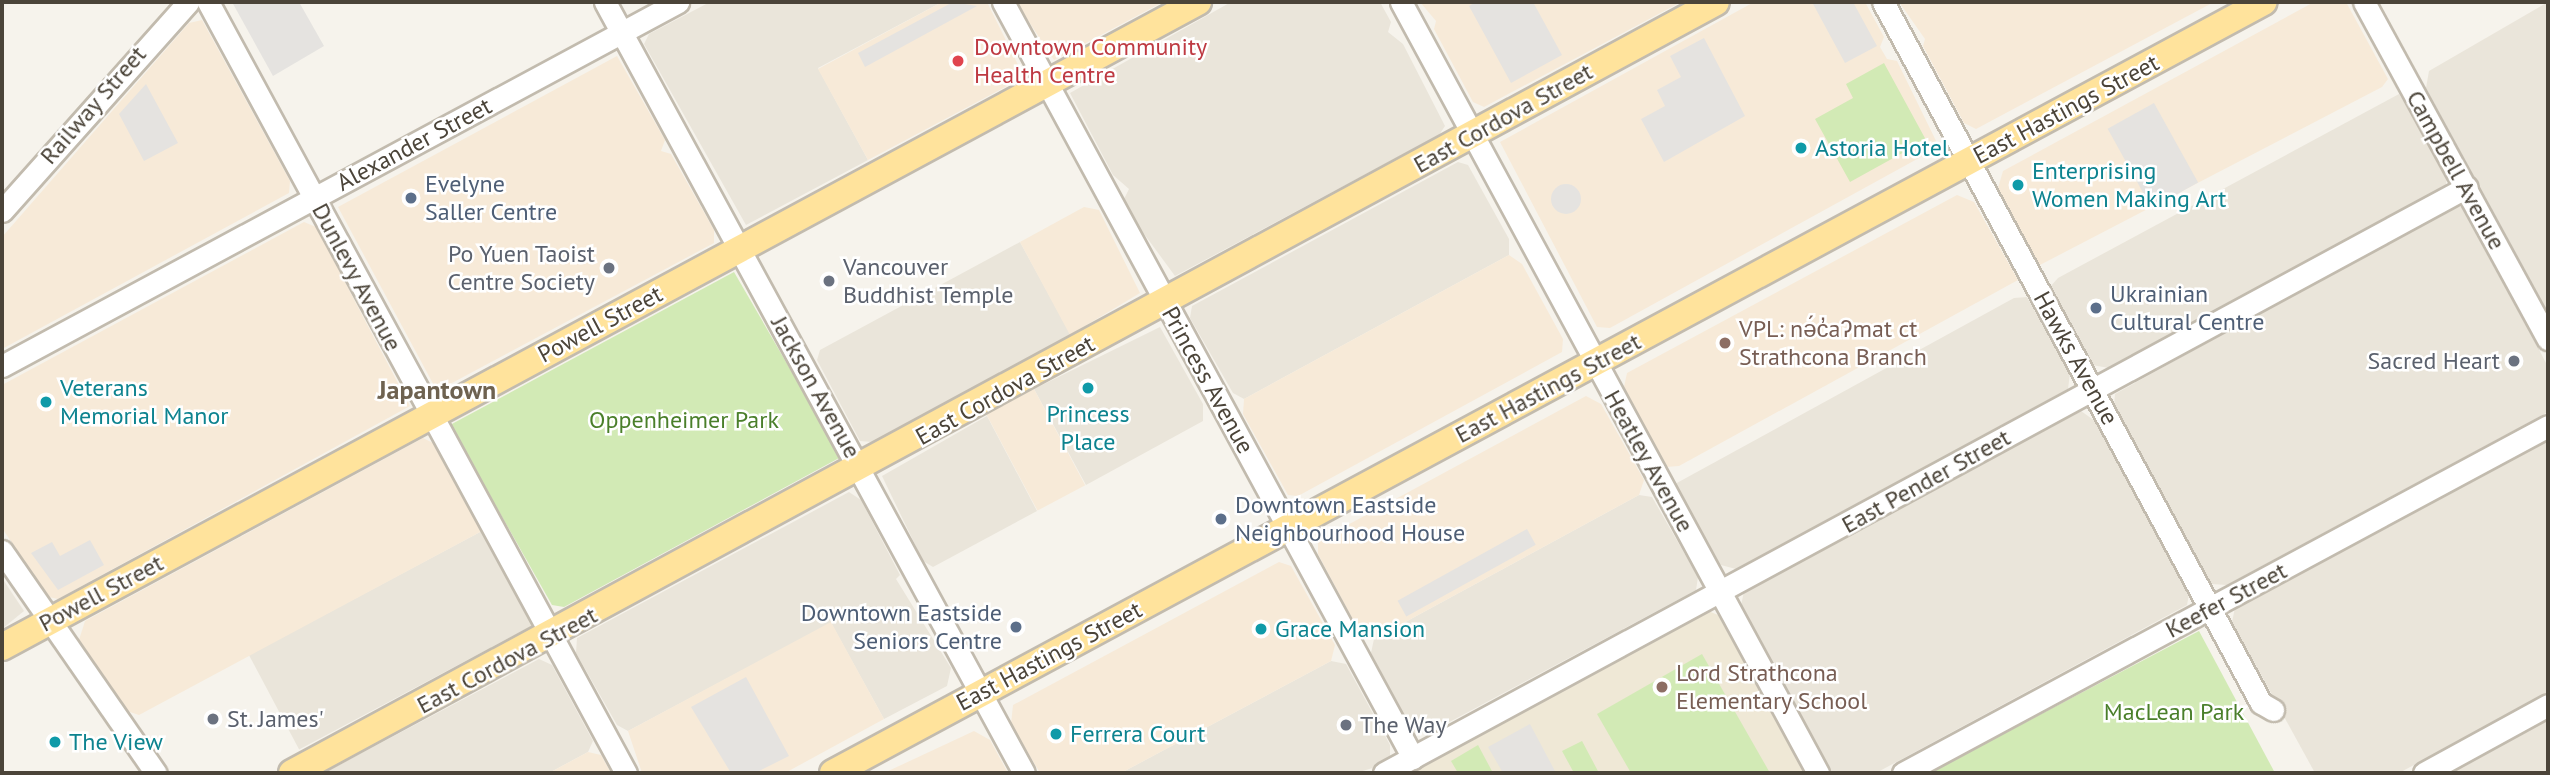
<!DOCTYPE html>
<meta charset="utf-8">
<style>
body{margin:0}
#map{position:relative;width:2550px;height:775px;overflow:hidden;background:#f6f3ec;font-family:"PT Sans",sans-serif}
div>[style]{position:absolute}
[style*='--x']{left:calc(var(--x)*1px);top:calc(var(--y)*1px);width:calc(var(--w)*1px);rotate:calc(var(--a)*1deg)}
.residential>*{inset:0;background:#eae5da;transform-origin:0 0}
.commercial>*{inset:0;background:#f7ead8;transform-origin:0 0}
.education>*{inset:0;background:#efe8d6}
.green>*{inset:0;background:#d2eab5}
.parking>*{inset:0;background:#e5e3e0;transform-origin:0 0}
.round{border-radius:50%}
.roads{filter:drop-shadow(2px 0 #c2bbae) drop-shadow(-2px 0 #c2bbae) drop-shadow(0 2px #c2bbae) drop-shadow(0 -2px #c2bbae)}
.minor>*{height:21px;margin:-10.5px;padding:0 10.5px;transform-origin:10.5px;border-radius:10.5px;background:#fff}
.major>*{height:26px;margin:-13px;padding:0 13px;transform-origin:13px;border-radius:13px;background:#ffe39c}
.dots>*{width:19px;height:19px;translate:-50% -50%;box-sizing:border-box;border:4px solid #fff;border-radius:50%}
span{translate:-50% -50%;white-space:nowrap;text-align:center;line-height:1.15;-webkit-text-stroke:5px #fff;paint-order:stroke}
.health-label{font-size:24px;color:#be3a42}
.left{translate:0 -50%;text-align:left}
.street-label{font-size:24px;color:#4b4439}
.culture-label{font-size:24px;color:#0d838f}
.service-label{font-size:24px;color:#4e5e75}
.right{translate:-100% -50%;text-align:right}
.worship-label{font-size:24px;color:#5b616d}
.education-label{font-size:24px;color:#785e54}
.park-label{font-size:24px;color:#4a7f2a}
.neighbourhood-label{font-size:26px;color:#6e6250;font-weight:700}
.frame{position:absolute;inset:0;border:4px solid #4b4439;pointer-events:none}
</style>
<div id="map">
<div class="residential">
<i style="clip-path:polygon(710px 2px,942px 2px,818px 68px,868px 160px,746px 225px,644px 44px,649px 34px)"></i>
<i style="clip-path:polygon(1231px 2px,1380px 2px,1391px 22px,1388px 32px,1403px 44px,1445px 126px,1439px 135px,1175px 276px,1128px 212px,1123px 201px,1129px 189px,1113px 175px,1070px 93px)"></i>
<i style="clip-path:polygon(2548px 2px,2548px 315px,2426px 88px,2429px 71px)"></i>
<i style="clip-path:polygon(2399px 94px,2448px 175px,2445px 188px,2109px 368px,2092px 365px,2050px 287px,2058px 278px)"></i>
<i style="clip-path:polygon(1458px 162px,1468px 165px,1509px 239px,1509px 255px,1244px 399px,1233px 393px,1190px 318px,1192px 306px)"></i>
<i style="clip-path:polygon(2455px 205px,2467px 209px,2548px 367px,2548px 412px,2227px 585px,2211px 584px,2114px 406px,2115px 394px)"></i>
<i style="clip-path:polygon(1020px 242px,1071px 335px,872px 442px,860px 441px,817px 360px,820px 350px)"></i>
<i style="clip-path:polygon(2027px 297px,2070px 373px,2068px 389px,1736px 569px,1717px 564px,1675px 484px,2014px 298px)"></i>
<i style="clip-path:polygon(1160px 327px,1203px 404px,1203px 421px,1086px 485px,1034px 389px)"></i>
<i style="clip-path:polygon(2081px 411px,2095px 421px,2189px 594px,2187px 605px,1876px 773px,1832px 773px,1741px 606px,1744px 591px)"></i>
<i style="clip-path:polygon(987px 416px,1037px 511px,933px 567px,923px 561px,882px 476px)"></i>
<i style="clip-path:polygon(2548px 438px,2548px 693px,2399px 773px,2315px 773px,2232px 622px,2235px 608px)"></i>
<i style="clip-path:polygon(849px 492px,861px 500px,900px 575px,896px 579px,951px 668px,947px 686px,884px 719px,831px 623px,628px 731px,617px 725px,576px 653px,577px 638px)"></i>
<i style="clip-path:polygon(1639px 495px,1652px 497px,1698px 577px,1696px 590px,1429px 733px,1413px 732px,1371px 653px,1374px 639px)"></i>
<i style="left:482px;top:531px;width:107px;height:264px;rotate:62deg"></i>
<i style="clip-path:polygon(2px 578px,24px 611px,2px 629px)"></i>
<i style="clip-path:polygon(539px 659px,552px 665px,593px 741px,588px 752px,549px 773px,324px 773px)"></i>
<i style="clip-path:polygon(1331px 661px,1346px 664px,1390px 745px,1390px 758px,1376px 767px,1356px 773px,1121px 773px)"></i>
<i style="clip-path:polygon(2548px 719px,2548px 773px,2449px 773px)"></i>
</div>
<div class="commercial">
<i style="clip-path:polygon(942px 2px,987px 2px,1024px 77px,868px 160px,818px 69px)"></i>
<i style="clip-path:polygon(1016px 2px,1163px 2px,1054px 60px)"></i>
<i style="clip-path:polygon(1420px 2px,1681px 2px,1484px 107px,1473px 102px,1434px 29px,1436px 21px)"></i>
<i style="clip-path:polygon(1754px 2px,1865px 2px,1884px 37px,1880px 47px,1887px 59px,1897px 61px,1939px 147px,1610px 328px,1597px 327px,1500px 142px)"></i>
<i style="clip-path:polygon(1899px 2px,2214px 2px,1976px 129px,1964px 123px,1923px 46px,1925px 39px)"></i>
<i style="clip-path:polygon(2314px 2px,2346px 2px,2388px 79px,2382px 87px,2038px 266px,1998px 188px,2003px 171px)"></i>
<i style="clip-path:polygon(202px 20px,290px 181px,289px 193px,2px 349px,2px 237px,189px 23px)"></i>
<i style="clip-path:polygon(617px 56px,665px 140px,661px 151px,671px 154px,714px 230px,714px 243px,437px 391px,338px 207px)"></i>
<i style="clip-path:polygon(1957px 195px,1974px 202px,2018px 280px,1679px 466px,1666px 467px,1624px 387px,1627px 373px)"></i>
<i style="clip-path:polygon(1084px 207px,1099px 210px,1140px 293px,1070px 335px,1020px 242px)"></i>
<i style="clip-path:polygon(304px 222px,316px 227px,410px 406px,58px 599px,49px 597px,2px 528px,2px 385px)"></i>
<i style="clip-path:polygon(1509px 255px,1522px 264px,1563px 339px,1562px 352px,1298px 496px,1288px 495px,1243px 414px,1244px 399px)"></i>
<i style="left:1034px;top:389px;width:109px;height:54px;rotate:62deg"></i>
<i style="clip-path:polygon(1586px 396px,1601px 404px,1644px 480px,1639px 495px,1374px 639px,1360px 633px,1318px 554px,1318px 541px)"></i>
<i style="clip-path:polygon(423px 438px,433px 443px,482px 531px,139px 715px,127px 711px,79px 640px,85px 621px)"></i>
<i style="clip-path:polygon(1279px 562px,1291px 566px,1335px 645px,1331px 661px,1121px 773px,1040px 773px,1011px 724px,1013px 705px)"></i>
<i style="clip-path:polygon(831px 622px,884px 719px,785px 773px,642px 773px,628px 731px)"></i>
<i style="clip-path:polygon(974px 731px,990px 740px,1008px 773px,884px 773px)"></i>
<i style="clip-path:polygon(588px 752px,601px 755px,611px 773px,549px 773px)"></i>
</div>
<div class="education">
<i style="clip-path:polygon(1708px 611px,1718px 615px,1805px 773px,1407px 773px)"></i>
</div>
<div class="green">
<i style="clip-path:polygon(1884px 63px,1926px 140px,1850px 182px,1815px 119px,1853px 98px,1846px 84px)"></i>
<i style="clip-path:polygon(734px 272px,841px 457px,564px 607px,552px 605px,450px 425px)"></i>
<i style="clip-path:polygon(2199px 631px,2275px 773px,1929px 773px)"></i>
<i style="clip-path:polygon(1702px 654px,1770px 773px,1631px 773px,1597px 714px)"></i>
<i style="clip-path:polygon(1582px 741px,1599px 773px,1574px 773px,1562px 751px)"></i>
<i style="clip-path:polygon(1478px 745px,1493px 773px,1458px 773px,1451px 761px)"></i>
</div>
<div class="parking">
<i style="clip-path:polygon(232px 2px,299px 2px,324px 46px,273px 76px)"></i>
<i style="clip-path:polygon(953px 2px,977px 6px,865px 67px,858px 53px)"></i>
<i style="clip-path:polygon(1476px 2px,1533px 2px,1562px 55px,1511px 83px,1469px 6px)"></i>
<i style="clip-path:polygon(1812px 2px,1853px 2px,1877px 46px,1845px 63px)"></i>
<i style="clip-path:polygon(1704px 38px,1745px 116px,1664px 162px,1641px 119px,1665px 106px,1657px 90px,1681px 77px,1670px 56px)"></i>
<i style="clip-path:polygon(146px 84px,178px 143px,144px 161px,119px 114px)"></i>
<i style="left:2154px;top:103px;width:91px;height:53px;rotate:61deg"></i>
<i class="round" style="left:1551px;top:184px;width:30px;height:30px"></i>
<i style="left:1527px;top:529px;width:18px;height:148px;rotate:61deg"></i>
<i style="clip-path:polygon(90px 540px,104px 565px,58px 590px,31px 553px,52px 542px,60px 556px)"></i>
<i style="clip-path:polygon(746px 677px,789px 756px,755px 773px,731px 773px,691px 707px)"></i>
<i style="clip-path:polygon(1530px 724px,1556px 773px,1503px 773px,1488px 747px)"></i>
</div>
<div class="roads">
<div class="minor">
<i style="--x:208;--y:2;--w:877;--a:61.54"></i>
<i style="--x:605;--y:2;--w:877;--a:61.48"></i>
<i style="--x:1003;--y:2;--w:860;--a:61.53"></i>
<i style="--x:1401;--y:2;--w:877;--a:61.59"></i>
<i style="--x:1883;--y:2;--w:796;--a:61.67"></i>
<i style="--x:2261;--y:703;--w:14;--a:30"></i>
<i style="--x:2364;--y:2;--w:384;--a:61.4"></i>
<i style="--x:2;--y:211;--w:280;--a:-48.3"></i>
<i style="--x:2;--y:366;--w:768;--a:-28.3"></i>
<i style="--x:2;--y:551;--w:270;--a:55.3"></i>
<i style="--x:1384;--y:773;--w:1231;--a:-28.42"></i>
<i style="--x:1903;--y:773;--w:732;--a:-28.28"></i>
<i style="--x:2424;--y:773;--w:141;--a:-28.7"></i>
</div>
<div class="major">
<i style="--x:2;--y:647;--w:1359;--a:-28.34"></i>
<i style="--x:292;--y:773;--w:1619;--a:-28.43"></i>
<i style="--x:833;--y:773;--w:1625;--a:-28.32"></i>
</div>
</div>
<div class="dots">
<i style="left:958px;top:61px;background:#e0444e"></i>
<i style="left:1801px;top:148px;background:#0f9aa8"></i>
<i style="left:2018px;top:185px;background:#0f9aa8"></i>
<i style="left:411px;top:198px;background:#5c6f8a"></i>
<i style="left:609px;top:268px;background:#6b7280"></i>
<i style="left:829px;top:281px;background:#6b7280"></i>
<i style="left:2096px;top:308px;background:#5c6f8a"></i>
<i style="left:1725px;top:343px;background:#8d6e63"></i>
<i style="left:2514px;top:361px;background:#6b7280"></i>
<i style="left:1088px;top:388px;background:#0f9aa8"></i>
<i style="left:46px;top:402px;background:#0f9aa8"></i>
<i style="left:1221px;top:519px;background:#5c6f8a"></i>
<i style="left:1016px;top:627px;background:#5c6f8a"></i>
<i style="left:1261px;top:629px;background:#0f9aa8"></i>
<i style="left:1662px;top:687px;background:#8d6e63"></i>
<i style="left:213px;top:719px;background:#6b7280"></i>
<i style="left:1346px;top:725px;background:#6b7280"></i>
<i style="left:1056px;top:734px;background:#0f9aa8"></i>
<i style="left:55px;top:742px;background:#0f9aa8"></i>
</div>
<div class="health-label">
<span class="left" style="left:974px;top:61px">Downtown Community<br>Health Centre</span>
</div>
<div class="street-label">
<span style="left:93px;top:105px;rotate:-49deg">Railway Street</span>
<span style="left:2066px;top:109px;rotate:-28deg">East Hastings Street</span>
<span style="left:1503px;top:118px;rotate:-29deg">East Cordova Street</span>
<span style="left:414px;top:144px;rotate:-28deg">Alexander Street</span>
<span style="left:2456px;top:170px;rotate:61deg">Campbell Avenue</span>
<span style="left:357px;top:277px;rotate:62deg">Dunlevy Avenue</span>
<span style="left:600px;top:324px;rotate:-28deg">Powell Street</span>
<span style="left:2076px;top:358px;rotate:61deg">Hawks Avenue</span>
<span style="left:1208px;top:380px;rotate:61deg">Princess Avenue</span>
<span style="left:816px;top:387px;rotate:61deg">Jackson Avenue</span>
<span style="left:1548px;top:388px;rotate:-28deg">East Hastings Street</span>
<span style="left:1005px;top:390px;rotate:-29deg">East Cordova Street</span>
<span style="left:1649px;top:461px;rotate:61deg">Heatley Avenue</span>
<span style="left:1926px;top:481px;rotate:-29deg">East Pender Street</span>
<span style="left:101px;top:593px;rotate:-28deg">Powell Street</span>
<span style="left:2226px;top:600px;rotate:-28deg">Keefer Street</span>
<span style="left:1049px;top:656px;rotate:-28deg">East Hastings Street</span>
<span style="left:507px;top:660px;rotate:-28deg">East Cordova Street</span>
</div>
<div class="culture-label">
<span class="left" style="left:1815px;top:148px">Astoria Hotel</span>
<span class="left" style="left:2032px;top:185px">Enterprising<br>Women Making Art</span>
<span class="left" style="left:60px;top:402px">Veterans<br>Memorial Manor</span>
<span style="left:1088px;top:428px">Princess<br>Place</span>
<span class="left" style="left:1275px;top:629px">Grace Mansion</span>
<span class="left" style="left:1070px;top:734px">Ferrera Court</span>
<span class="left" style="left:69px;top:742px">The View</span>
</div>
<div class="service-label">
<span class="left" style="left:425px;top:198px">Evelyne<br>Saller Centre</span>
<span class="left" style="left:2110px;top:308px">Ukrainian<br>Cultural Centre</span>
<span class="left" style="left:1235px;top:519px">Downtown Eastside<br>Neighbourhood House</span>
<span class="right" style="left:1002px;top:627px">Downtown Eastside<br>Seniors Centre</span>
</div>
<div class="worship-label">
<span class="right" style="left:595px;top:268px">Po Yuen Taoist<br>Centre Society</span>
<span class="left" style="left:843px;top:281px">Vancouver<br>Buddhist Temple</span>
<span class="right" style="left:2500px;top:361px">Sacred Heart</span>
<span class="left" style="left:227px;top:719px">St. James'</span>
<span class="left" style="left:1360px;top:725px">The Way</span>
</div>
<div class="education-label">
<span class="left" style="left:1739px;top:343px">VPL: nə́c̓aʔmat ct<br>Strathcona Branch</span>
<span class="left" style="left:1676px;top:687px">Lord Strathcona<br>Elementary School</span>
</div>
<div class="park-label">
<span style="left:684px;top:420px">Oppenheimer Park</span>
<span style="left:2174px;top:712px">MacLean Park</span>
</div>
<div class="neighbourhood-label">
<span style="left:437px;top:390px">Japantown</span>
</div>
<div class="frame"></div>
</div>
